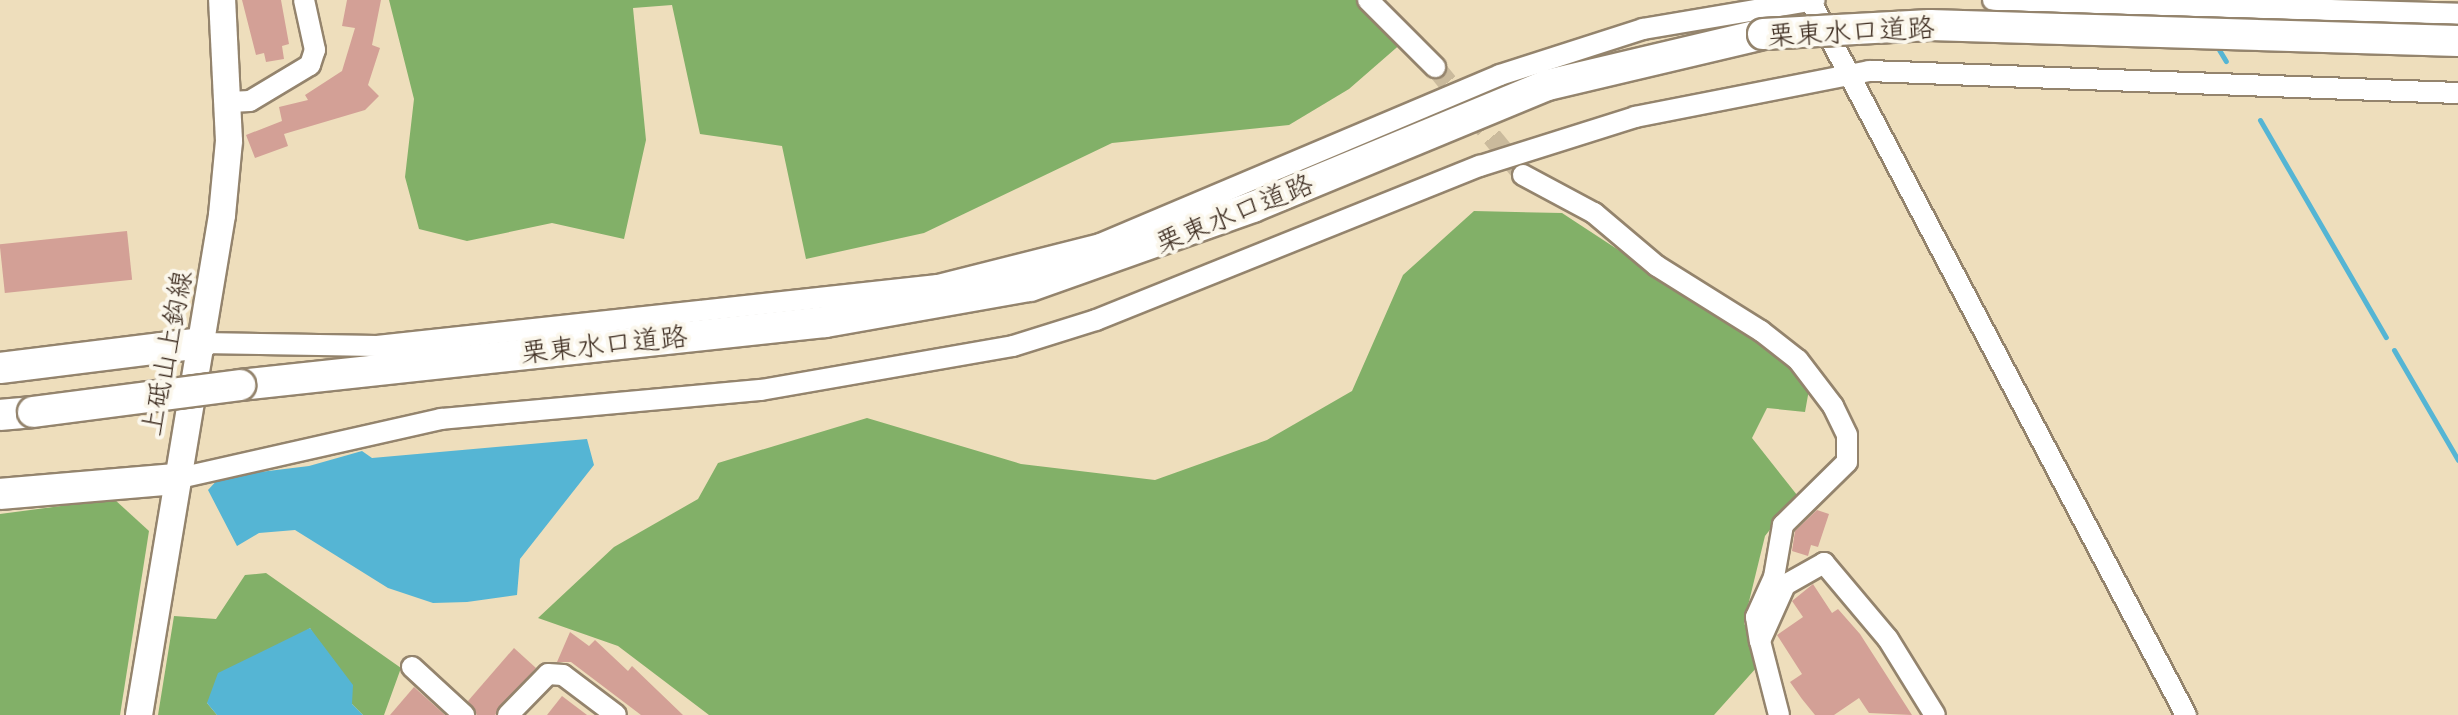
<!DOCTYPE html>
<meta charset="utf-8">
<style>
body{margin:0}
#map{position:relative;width:2458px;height:715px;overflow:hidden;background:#eedebc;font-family:Delius,"Klee One",sans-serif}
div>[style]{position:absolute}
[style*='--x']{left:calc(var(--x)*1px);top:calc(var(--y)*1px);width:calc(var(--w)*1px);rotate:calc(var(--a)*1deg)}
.forest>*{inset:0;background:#82b068}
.water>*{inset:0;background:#55b5d4}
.stream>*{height:5px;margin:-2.5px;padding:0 2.5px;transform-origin:2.5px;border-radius:2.5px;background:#55b5d4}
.building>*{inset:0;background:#d3a096;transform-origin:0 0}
.minor-tunnel>*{height:20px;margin-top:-10px;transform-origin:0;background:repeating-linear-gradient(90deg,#caba9c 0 20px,transparent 0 30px)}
.roads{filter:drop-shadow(2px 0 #94846d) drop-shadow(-2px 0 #94846d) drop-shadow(0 2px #94846d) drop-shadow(0 -2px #94846d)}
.minor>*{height:20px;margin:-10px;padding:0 10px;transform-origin:10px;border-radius:10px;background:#fff}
.major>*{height:26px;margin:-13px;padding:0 13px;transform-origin:13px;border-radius:13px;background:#fff}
.highway>*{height:30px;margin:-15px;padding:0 15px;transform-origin:15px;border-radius:15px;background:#fff}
.bridges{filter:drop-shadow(2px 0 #94846d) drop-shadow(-2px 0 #94846d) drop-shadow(0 2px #94846d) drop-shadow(0 -2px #94846d)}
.highway-bridge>*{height:30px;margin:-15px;padding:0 15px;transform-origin:15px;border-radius:15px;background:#fff}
span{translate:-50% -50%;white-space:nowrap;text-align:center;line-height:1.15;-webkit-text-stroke:8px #fbf7ec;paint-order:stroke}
.street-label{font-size:28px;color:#3b2a1e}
</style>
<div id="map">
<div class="forest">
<i style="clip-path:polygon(389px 0,1357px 0,1403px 42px,1349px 89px,1289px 125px,1112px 143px,924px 233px,806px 259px,782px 146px,700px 134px,672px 5px,633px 8px,646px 140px,624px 239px,552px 223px,467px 241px,419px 229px,405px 177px,414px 99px)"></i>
<i style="clip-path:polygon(1474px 211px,1562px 213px,1762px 344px,1810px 384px,1805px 412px,1767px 408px,1752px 438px,1797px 495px,1765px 536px,1744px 622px,1757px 667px,1714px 715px,709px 715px,618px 646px,538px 618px,614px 547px,698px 499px,718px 463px,867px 418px,1021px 464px,1155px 480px,1267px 440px,1352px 391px,1403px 275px)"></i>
<i style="clip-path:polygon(114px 499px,149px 531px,120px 715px,0 715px,0 514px)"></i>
<i style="clip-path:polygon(266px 573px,401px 668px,384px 715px,363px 715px,352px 704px,310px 628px,207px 703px,217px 715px,158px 715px,174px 616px,216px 619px,245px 575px)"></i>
</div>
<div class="water">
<i style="clip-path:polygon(587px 439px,594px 465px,520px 559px,517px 595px,467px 602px,433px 603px,388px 588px,295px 530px,259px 533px,237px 546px,208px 490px,220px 477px,309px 466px,362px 451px,372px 458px)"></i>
<i style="clip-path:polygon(310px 628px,353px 685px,352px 704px,363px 715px,217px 715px,207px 703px,218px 673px)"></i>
</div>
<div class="stream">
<i style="--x:2215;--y:43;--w:21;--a:59"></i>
<i style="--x:2260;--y:120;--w:251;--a:59.9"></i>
<i style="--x:2394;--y:350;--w:127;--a:59.8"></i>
</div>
<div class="building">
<i style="clip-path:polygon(242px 0,281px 0,289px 44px,282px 46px,284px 59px,266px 62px,264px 53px,256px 55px)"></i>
<i style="clip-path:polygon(347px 0,381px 0,372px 45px,380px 48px,368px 85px,379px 96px,365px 110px,284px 134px,288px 146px,255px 158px,246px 135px,282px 121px,279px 107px,308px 100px,305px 95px,342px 71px,355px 28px,342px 26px)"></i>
<i style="left:127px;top:231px;width:49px;height:128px;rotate:84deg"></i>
<i style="clip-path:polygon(1817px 510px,1829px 514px,1818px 547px,1811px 545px,1808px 556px,1792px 551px,1795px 531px)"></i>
<i style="clip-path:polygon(1813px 584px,1832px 613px,1838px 609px,1860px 634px,1912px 715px,1869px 713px,1859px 698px,1834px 715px,1815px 715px,1802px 699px,1790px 682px,1802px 674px,1777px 635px,1803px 617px,1792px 601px)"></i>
<i style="clip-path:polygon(570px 632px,589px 646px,595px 640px,628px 671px,632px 666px,683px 715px,641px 715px,571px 662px,557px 662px)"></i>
<i style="clip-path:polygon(514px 648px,536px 668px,495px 715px,477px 715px,468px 701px)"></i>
<i style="clip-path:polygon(414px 687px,445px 715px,390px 715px)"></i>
<i style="clip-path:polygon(562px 696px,587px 715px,547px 715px)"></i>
</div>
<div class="minor-tunnel">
<i style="--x:1435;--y:67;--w:139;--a:50.8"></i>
</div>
<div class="roads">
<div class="minor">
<i style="--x:1368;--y:0;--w:95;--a:45"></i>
<i style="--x:1810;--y:0;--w:808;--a:62.26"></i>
<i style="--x:1993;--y:0;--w:465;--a:1.7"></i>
<i style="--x:229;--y:102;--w:21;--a:-3"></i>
<i style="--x:250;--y:101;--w:70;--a:-31"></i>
<i style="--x:310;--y:65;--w:16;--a:-72"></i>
<i style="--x:315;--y:50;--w:51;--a:-102.4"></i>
<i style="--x:1523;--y:175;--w:81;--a:28.2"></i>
<i style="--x:1594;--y:213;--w:82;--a:40.1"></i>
<i style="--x:1657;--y:266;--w:123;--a:32"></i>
<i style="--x:1761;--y:331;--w:47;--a:38.1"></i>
<i style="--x:1798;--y:360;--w:58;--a:52.7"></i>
<i style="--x:1833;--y:406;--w:32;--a:64"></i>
<i style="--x:1847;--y:435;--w:27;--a:90"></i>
<i style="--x:1847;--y:462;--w:90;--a:135.5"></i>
<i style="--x:1783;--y:525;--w:53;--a:99.8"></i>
<i style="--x:1774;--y:577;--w:44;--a:114.2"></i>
<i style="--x:1756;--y:617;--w:24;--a:81"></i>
<i style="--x:202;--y:343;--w:175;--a:1"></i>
<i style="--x:377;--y:346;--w:564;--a:-6.21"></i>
<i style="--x:938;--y:285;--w:167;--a:-14.2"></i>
<i style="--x:1100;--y:244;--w:434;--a:-22.9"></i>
<i style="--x:1500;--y:75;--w:150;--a:-17.8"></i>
<i style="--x:1643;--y:29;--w:174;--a:-9.6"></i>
<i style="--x:175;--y:479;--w:273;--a:-12.7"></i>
<i style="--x:441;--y:419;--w:321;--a:-5.2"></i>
<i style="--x:761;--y:390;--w:256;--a:-9.9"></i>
<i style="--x:1013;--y:346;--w:87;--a:-17.4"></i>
<i style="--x:1096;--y:320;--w:414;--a:-21.9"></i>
<i style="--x:1480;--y:166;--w:163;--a:-17.5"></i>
<i style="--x:1635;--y:117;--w:238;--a:-11.1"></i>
<i style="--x:1869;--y:71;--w:589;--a:2.14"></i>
<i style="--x:412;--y:667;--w:71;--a:42.7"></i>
<i style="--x:508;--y:715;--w:57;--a:-45.7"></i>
<i style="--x:548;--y:674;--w:15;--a:4"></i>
<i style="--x:563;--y:675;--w:66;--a:37"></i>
<i style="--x:1779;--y:715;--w:76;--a:-104.4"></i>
<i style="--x:1760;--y:641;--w:61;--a:-65.9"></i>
<i style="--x:1785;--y:585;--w:45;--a:-29.4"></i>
<i style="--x:1824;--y:563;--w:99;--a:49.9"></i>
<i style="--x:1888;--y:639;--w:89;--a:58.3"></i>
</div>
<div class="major">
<i style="--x:139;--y:715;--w:507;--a:-80.57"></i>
<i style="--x:222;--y:215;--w:74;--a:-84.6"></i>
<i style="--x:229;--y:141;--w:141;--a:-92.8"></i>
</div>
<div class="highway">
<i style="--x:0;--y:368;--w:204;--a:-7.1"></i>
<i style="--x:240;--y:385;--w:588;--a:-6.15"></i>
<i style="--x:825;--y:322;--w:208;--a:-10"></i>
<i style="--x:1030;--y:286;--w:237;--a:-19.5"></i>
<i style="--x:1253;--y:207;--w:319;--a:-22.5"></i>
<i style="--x:1548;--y:85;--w:221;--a:-13.3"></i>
<i style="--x:0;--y:415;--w:33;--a:-5"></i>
<i style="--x:0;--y:494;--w:176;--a:-4.9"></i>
</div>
</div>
<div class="bridges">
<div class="highway-bridge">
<i style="--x:1763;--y:34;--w:167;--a:-3.1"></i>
<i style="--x:1930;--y:25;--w:528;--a:1.74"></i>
<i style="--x:33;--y:412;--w:209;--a:-7.4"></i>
</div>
</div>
<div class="street-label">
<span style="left:1851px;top:31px;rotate:-3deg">栗東水口道路</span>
<span style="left:1234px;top:213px;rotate:-22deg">栗東水口道路</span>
<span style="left:604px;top:344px;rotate:-6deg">栗東水口道路</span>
<span style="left:166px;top:353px;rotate:-79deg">上砥山上鈎線</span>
</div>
</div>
